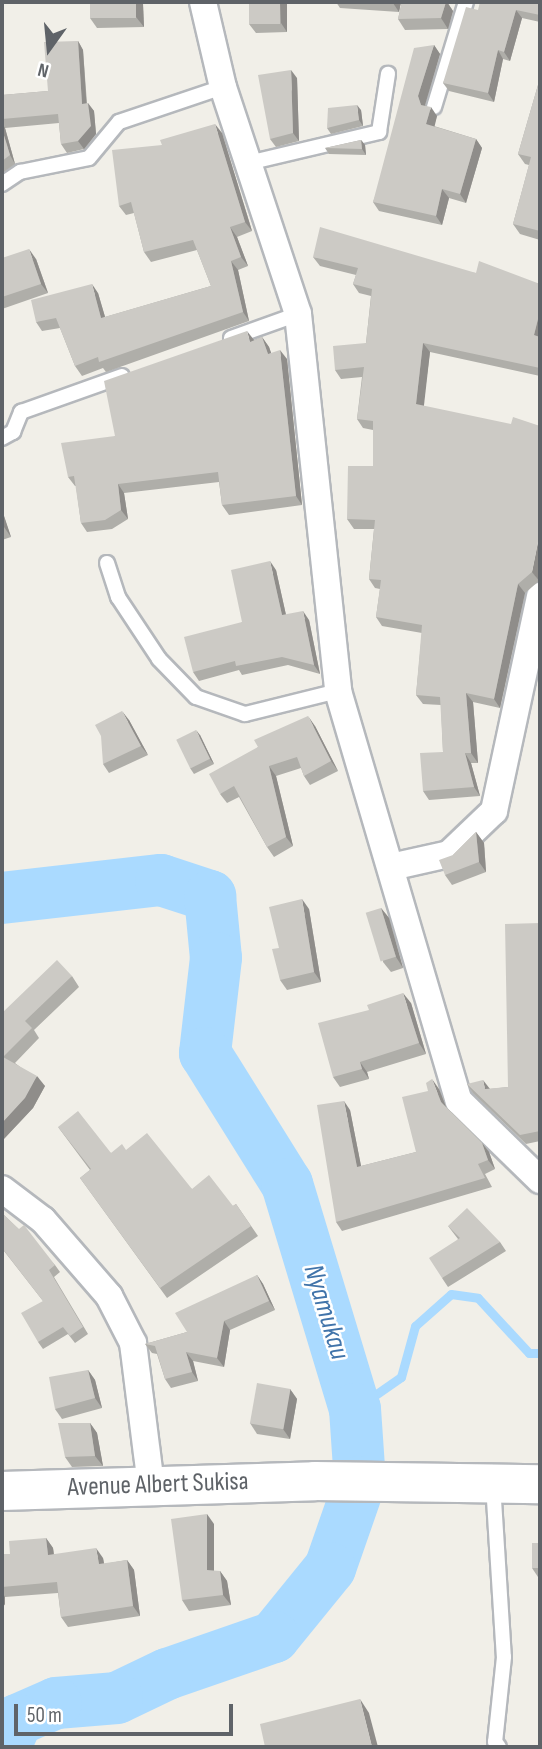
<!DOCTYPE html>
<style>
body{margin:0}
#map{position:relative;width:542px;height:1749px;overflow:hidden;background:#f1efe8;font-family:"Sofia Sans Condensed",sans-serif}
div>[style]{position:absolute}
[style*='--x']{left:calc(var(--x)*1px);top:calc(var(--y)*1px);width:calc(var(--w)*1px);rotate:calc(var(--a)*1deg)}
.stream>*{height:9px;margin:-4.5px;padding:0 4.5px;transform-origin:4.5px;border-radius:4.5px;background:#aadaff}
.river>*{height:52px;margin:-26px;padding:0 26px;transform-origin:26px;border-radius:26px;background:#aadaff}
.roads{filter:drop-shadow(2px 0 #b5b8bc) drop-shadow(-2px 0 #b5b8bc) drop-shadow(0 2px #b5b8bc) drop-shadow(0 -2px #b5b8bc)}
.lane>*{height:14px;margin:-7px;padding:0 7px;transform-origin:7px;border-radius:7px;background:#fff}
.street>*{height:26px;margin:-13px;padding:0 13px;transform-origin:13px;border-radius:13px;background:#fff}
.secondary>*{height:38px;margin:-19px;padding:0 19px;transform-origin:19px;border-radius:19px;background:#fff}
.wall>*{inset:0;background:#afaea9}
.shaded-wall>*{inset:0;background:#8f8d8a}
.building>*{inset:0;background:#cccac5;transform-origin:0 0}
span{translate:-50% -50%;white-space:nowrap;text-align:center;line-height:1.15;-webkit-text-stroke:5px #fff;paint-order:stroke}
.street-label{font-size:26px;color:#5f6368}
.water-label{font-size:28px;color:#4174aa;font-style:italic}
.frame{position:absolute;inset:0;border:4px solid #5f6368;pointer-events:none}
.north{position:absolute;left:14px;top:14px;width:70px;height:70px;-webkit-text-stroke:5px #fff;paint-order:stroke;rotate:195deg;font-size:19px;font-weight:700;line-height:28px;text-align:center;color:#5f6368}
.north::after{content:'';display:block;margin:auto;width:24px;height:32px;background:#5f6368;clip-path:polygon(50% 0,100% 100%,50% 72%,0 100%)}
.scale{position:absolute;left:14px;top:1704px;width:219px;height:32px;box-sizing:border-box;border:4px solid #5f6368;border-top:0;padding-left:9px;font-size:21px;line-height:24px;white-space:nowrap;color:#5f6368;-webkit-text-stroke:5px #fff;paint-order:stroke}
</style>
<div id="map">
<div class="stream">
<i style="--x:355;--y:1409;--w:56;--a:-34.8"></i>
<i style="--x:401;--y:1377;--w:53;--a:-74.6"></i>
<i style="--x:415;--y:1326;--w:48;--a:-41.6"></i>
<i style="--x:451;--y:1294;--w:27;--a:8"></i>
<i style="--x:478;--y:1298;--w:75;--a:47.2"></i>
<i style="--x:529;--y:1353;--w:11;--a:0"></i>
</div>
<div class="river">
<i style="--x:2;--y:898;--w:160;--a:-6.5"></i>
<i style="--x:161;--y:880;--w:52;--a:18.1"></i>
<i style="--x:210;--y:896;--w:62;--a:84.5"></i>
<i style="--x:216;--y:958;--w:96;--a:96.6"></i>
<i style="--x:205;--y:1053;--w:155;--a:58"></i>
<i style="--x:287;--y:1184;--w:235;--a:73.2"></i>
<i style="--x:355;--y:1409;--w:73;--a:86.1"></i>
<i style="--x:360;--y:1482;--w:91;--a:109.2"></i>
<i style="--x:330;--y:1568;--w:89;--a:129.1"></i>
<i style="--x:274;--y:1637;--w:113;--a:160.9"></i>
<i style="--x:167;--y:1674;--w:55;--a:154.4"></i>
<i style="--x:117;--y:1698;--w:61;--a:175.3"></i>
<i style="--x:56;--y:1703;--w:43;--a:156.4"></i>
<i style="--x:17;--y:1720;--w:30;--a:114"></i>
</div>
<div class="roads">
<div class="lane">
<i style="--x:434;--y:107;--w:110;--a:-73.1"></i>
<i style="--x:248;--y:163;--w:135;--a:-13.3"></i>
<i style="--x:379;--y:132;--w:59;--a:-81.2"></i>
<i style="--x:2;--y:184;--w:22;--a:-34"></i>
<i style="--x:20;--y:172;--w:70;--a:-11.5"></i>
<i style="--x:89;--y:158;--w:47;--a:-50.2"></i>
<i style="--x:119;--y:122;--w:110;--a:-18.6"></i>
<i style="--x:231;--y:338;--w:71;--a:-19.7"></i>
<i style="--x:2;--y:438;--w:13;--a:-29"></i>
<i style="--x:13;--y:432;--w:22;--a:-68"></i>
<i style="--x:21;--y:412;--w:107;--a:-19.6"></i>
<i style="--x:107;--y:563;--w:36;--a:72"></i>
<i style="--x:118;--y:597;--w:74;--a:56.5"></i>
<i style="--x:159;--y:659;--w:53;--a:45.8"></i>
<i style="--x:196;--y:697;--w:52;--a:19.1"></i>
<i style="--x:245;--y:714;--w:96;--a:-13.9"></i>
<i style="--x:493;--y:1484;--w:173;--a:86.4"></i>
<i style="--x:504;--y:1657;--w:85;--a:96"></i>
<i style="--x:495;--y:1742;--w:6;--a:51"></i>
</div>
<div class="street">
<i style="--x:203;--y:2;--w:87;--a:76.8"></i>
<i style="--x:223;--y:87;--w:239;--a:71.7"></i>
<i style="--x:298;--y:314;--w:379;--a:83.9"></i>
<i style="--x:338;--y:691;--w:427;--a:73.6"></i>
<i style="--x:459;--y:1101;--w:113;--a:44.3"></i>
<i style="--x:391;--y:867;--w:59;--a:-12.6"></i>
<i style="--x:449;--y:854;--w:62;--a:-43.7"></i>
<i style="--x:494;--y:811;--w:220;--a:-77.9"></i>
<i style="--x:2;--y:1189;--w:51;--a:37.1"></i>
<i style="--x:43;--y:1220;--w:101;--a:49"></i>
<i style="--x:109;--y:1296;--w:53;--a:62.9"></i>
<i style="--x:133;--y:1343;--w:143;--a:82.8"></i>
</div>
<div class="secondary">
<i style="--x:2;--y:1491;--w:313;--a:-1.8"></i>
<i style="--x:315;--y:1481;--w:225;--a:0.8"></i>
</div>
</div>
<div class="wall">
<i style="clip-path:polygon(249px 2px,294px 2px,287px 2px,287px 32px,256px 33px,249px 24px)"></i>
<i style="clip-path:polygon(336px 2px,401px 2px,399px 12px,340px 8px)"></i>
<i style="clip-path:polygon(402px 2px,447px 2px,453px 11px,448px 29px,405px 30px,398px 19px)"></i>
<i style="clip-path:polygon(540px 2px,540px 22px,522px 18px,510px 61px,503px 59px,494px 102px,449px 91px,443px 83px,478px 10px)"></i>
<i style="clip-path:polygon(143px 4px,144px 27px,97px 28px,90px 18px)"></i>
<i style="clip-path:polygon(78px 41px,83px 50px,87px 103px,94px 111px,96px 134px,84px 149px,67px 153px,61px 144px,59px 123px,5px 128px,15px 164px,2px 173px,2px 95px,48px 91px)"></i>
<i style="clip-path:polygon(434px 45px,440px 54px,425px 105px,437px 116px,434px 126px,476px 139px,482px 148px,466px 203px,449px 198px,442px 225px,379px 211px,373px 202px)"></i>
<i style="clip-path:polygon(297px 78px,299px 141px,276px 147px,270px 139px)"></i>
<i style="clip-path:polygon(540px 78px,540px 240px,520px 234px,513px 224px,529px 165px,525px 164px,518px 154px)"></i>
<i style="clip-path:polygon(361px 110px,363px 126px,331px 134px,327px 128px)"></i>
<i style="clip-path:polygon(222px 133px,252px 231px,237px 237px,248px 266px,238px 270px,249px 321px,106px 372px,103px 368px,82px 376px,75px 366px,60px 328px,42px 331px,36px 322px,98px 293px,105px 317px,211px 286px,197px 250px,151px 262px,144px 252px,134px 213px,126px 215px,119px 206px,162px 145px)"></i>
<i style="clip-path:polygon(361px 140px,365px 145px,366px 155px,329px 154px,325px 148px)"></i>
<i style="clip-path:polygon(313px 257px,476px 273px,540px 284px,540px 376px,430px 352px,423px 406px,539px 581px,525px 593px,500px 708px,473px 702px,478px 763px,471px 763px,480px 796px,429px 800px,423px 791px,443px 752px,441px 705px,423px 704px,416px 695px,422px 633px,382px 626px,376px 617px,380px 589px,375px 588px,369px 579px,374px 529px,354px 529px,347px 519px,373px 466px,373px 430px,363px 428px,357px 419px,362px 377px,341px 379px,335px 370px,366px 343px,371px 296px,359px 293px,353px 284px,356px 275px,320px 266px)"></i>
<i style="clip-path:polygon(2px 258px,36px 259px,48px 293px,2px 309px)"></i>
<i style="clip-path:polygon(262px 337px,269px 347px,271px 353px,287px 359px,302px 505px,229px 515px,222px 505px,219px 482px,124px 493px,128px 519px,112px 529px,87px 532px,81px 523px,76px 486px,75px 486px,68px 477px,115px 436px,254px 340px)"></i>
<i style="clip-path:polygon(2px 510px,11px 537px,2px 540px)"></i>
<i style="clip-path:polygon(276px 570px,286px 615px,309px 620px,320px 674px,288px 665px,242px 675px,239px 670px,199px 681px,193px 672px,242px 622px)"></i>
<i style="clip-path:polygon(129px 720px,148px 755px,109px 773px,103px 764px)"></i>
<i style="clip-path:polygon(315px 726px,338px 771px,310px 785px,304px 776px,301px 768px,276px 776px,293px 846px,274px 857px,267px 847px,239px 797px,227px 803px,220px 794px,258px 747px)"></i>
<i style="clip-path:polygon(200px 735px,214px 764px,194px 774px,190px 768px)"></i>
<i style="clip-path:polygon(476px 832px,484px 843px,486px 872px,452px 885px,445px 875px,453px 855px)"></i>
<i style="clip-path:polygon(381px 908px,389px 918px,403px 968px,391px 972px,383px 962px)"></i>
<i style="clip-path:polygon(309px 909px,321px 982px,287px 990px,280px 980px,279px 948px)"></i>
<i style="clip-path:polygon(540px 923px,540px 1141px,526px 1144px,473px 1093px,467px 1084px,490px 1089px,508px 1087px)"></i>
<i style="clip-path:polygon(72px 976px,79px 987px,34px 1030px,39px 1038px,15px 1063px,45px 1086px,33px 1108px,2px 1141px,2px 1013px)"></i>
<i style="clip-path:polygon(411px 1003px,426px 1054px,367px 1072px,369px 1079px,340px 1087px,333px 1077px)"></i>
<i style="clip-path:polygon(439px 1089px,446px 1107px,482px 1143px,489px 1152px,495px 1169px,485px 1174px,492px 1187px,342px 1231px,336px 1222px,350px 1110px,361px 1166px,416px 1152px)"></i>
<i style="clip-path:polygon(58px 1127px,111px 1153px,126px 1150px,192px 1189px,233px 1206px,236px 1204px,258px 1236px,167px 1298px,80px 1178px,90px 1170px)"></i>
<i style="clip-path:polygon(2px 1213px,55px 1265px,60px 1272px,54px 1277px,88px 1334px,75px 1343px,68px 1334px,43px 1349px,38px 1342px,43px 1301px,4px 1251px,2px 1250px)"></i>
<i style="clip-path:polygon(448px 1226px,500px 1242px,506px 1251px,448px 1287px,442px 1278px,458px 1239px)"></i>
<i style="clip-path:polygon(257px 1275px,263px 1284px,275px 1310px,230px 1330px,224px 1367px,193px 1361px,198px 1381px,171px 1388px,165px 1379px,157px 1354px,152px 1353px,145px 1344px,187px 1332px)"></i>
<i style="clip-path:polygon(88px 1370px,95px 1380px,102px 1408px,62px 1419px,55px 1409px)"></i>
<i style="clip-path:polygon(290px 1389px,297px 1399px,290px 1439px,257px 1434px,250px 1423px)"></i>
<i style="clip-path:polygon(90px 1423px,97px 1433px,103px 1466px,72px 1467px,65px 1457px)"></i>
<i style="clip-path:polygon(214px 1524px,214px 1571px,220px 1571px,227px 1581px,231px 1605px,189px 1611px,182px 1600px)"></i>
<i style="clip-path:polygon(46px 1538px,53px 1548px,54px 1554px,103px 1558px,104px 1564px,127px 1560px,134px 1570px,140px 1616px,68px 1627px,61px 1617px,58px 1593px,5px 1597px,5px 1605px,2px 1606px,2px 1554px,10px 1554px)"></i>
<i style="clip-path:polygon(540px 1543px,540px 1580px,532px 1568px)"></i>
</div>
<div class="shaded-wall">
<i style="clip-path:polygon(136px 2px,141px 2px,143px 4px,144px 27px,136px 17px)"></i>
<i style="clip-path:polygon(280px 2px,287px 2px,287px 32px,281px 23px)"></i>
<i style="clip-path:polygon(394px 2px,401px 2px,399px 12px,393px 3px)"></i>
<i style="clip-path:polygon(446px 2px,447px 2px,453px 11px,448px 29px,441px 18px)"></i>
<i style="clip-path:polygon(516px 10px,522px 18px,510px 61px,504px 52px)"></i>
<i style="clip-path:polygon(78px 41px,83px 50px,87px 112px,82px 104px)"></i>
<i style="clip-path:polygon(434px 45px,440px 54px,425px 105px,427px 114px,421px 105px,418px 96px)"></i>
<i style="clip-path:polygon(498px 50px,503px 59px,494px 102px,488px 93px)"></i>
<i style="clip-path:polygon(291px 70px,297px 78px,299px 141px,293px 133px)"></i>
<i style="clip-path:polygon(88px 103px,94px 111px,96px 134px,84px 149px,78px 141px)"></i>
<i style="clip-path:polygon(357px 105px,361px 110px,363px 126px,359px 120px)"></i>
<i style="clip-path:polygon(431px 107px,437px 116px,433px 133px,426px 124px)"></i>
<i style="clip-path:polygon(2px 123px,5px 128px,15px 164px,10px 155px,2px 129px)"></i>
<i style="clip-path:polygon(215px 124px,222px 133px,252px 231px,245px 222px)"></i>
<i style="clip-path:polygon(476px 139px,482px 148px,466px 203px,460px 194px)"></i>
<i style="clip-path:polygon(361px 140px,365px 145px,366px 155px,362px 149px)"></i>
<i style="clip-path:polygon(442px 189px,449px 198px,442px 225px,436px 216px)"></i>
<i style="clip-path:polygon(230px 227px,237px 237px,248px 266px,241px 257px)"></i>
<i style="clip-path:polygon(29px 249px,36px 259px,48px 293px,41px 284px)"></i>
<i style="clip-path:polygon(231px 261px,238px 270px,249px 321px,243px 312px)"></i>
<i style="clip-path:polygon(92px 284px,98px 293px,108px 327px,101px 318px)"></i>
<i style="clip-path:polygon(540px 311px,540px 344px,534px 335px)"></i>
<i style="clip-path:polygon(247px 331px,254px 340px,256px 351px,250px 342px)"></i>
<i style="clip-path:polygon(262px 337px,269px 347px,275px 364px,268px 354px)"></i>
<i style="clip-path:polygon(423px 343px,430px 352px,423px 414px,416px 404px)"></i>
<i style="clip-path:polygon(280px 350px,287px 359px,302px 505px,296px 496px)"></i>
<i style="clip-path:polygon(118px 484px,124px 493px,128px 519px,121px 510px)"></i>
<i style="clip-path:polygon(2px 510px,11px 537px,4px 527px,2px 521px)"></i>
<i style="clip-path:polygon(540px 532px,540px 573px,539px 581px,532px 572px)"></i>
<i style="clip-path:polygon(270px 561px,276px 570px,288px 624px,282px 615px)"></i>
<i style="clip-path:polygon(518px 584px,525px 593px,500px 708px,494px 699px)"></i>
<i style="clip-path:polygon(303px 611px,309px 620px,320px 674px,314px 665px)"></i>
<i style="clip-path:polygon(466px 693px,473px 702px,478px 763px,471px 753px)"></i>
<i style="clip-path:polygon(122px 711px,129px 720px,148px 755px,141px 746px)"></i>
<i style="clip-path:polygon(308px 716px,315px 726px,338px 771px,331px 761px)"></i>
<i style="clip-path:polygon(196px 730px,200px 735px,214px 764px,210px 759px)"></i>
<i style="clip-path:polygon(465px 753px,471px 763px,480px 796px,474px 787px)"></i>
<i style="clip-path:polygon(269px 766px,276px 776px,293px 846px,286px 837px)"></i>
<i style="clip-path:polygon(476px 832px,484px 843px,486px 872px,479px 862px)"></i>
<i style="clip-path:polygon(302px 899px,309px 909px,321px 982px,314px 972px)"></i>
<i style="clip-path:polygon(381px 908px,389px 918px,403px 968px,396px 957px)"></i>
<i style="clip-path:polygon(403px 993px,411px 1003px,426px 1054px,419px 1043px)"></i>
<i style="clip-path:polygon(360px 1062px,367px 1072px,369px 1079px,362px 1069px)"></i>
<i style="clip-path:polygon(37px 1076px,45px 1086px,33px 1108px,2px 1141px,2px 1123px)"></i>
<i style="clip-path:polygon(432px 1079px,439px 1089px,448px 1112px,441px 1102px)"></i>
<i style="clip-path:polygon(483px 1080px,490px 1089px,485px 1089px)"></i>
<i style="clip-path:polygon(344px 1101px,350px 1110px,363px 1176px,357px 1167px)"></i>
<i style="clip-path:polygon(482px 1143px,489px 1152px,495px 1169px,488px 1160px)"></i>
<i style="clip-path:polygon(257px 1275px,263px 1284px,275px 1310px,269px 1301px)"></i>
<i style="clip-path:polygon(224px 1321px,230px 1330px,224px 1367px,217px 1358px)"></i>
<i style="clip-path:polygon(186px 1352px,193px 1361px,198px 1381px,192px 1372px)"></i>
<i style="clip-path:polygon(88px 1370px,95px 1380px,102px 1408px,95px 1398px)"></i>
<i style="clip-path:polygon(290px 1389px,297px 1399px,290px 1439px,283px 1429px)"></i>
<i style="clip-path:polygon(90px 1423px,97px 1433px,103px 1466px,95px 1456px)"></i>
<i style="clip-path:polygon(207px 1514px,214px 1524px,214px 1580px,207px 1570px)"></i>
<i style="clip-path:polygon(46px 1538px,53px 1548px,55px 1565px,48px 1555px)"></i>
<i style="clip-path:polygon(96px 1548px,103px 1558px,106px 1574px,99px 1564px)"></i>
<i style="clip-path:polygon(127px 1560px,134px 1570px,140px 1616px,133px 1606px)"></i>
<i style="clip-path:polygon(220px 1571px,227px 1581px,231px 1605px,223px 1595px)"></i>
<i style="clip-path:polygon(2px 1592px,5px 1597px,5px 1605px,2px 1601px)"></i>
<i style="clip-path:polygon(360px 1699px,369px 1713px,378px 1747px,372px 1747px)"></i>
</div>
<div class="building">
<i style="left:90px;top:2px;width:46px;height:16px"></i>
<i style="left:249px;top:2px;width:31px;height:22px"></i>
<i style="clip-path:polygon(372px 2px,394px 2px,393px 3px)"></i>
<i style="clip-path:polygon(402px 2px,446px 2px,441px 18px,398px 19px)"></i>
<i style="clip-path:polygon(480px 2px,540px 2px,540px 15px,516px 10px,504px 52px,498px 50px,488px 93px,443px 83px,466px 7px,478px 10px)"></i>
<i style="clip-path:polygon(78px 41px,82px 104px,88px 103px,91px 126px,78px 141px,61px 144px,58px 114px,2px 119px,2px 95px,48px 91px,44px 42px)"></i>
<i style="clip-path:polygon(434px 45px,418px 96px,421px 105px,431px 107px,426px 124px,476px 139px,460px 194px,442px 189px,436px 216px,373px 202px,414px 48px)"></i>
<i style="clip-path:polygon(291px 70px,293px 133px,270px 139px,258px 75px)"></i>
<i style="clip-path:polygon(540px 78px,540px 231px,513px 224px,531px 157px,518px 154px)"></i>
<i style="clip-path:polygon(357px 105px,359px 120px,327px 128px,328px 108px)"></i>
<i style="clip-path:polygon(215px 124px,245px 222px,230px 227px,241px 257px,231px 261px,243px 312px,99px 362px,98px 357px,75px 366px,56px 318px,36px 322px,31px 300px,92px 284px,101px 318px,211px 286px,193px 240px,144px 252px,131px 202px,119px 206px,112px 150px,162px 145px,160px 140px)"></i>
<i style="clip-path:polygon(2px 129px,10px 155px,2px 161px)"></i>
<i style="clip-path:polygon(361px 140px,362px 149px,325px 148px)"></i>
<i style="clip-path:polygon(320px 227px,476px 273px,479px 261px,540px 284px,540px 311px,534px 335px,540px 337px,540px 368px,423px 343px,416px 404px,511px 424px,513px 417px,540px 426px,540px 532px,532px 572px,518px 584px,494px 699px,466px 693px,471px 753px,465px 753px,474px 787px,423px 791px,420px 753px,443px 752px,440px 697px,416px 695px,422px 625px,376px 617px,381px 580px,369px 579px,375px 520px,347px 519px,348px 466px,373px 466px,373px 421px,357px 419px,364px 367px,335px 370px,333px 346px,366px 343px,372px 289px,353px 284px,358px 268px,313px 257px)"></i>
<i style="clip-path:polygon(29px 249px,41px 284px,2px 297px,2px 258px)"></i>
<i style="clip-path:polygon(247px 331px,250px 342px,262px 337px,268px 354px,280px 350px,296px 496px,222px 505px,218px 472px,118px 484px,121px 510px,105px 520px,81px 523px,74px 476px,68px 477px,61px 443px,115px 436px,104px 381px)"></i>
<i style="clip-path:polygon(270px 561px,282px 615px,303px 611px,314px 665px,282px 657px,236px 666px,235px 661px,193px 672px,184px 637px,242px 622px,231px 570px)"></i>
<i style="clip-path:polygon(122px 711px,141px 746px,103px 764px,101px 736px,95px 725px)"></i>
<i style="clip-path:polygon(308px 716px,331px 761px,304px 776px,297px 757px,269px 766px,286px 837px,267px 847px,234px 786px,220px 794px,209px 774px,258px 747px,254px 740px)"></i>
<i style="left:196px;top:730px;width:32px;height:22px;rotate:64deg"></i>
<i style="clip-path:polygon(476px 832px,479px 862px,445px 875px,439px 860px,453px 855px)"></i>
<i style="clip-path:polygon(302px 899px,314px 972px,280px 980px,272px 949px,279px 948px,269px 907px)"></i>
<i style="left:381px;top:908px;width:51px;height:16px;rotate:73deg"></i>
<i style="clip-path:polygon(540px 923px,540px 1131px,520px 1135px,467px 1084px,483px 1080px,485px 1089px,508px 1087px,505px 924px)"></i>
<i style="clip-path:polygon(57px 960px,72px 976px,25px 1021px,32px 1028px,3px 1057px,37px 1076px,25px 1098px,2px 1123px,2px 1013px)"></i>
<i style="clip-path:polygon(403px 993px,419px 1043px,360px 1062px,362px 1069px,333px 1077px,318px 1023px,369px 1010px,367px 1005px)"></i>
<i style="clip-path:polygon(432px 1079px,441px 1102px,482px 1143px,488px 1160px,478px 1164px,485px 1178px,336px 1222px,317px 1105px,344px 1101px,357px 1167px,416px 1152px,402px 1097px,428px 1091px,426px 1083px)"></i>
<i style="clip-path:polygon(78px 1111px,111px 1153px,122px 1144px,126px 1150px,147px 1133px,192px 1189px,209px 1175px,233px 1206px,236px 1204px,251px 1226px,160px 1288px,80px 1178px,91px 1169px,58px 1127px)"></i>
<i style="clip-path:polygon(467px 1208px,500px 1242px,442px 1278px,429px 1258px,460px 1238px,448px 1226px)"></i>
<i style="clip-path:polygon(2px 1213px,19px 1229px,24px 1225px,55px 1265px,49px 1270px,83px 1327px,70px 1336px,63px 1327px,38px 1342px,21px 1313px,43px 1301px,2px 1248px)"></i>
<i style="clip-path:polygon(257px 1275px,269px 1301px,224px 1321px,217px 1358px,186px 1352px,192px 1372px,165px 1379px,155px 1346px,145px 1344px,187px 1332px,175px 1313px)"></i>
<i style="clip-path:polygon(88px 1370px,95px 1398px,55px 1409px,49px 1377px)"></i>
<i style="left:257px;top:1383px;width:34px;height:41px;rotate:10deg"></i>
<i style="clip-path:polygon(58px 1423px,90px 1423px,95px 1456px,65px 1457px)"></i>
<i style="clip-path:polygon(207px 1514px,207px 1570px,220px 1571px,223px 1595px,182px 1600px,171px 1519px)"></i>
<i style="clip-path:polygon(46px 1538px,48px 1555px,96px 1548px,99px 1564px,127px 1560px,133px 1606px,61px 1617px,57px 1582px,2px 1587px,2px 1554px,10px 1554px,9px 1541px)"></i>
<i style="left:532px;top:1543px;width:8px;height:25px"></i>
<i style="clip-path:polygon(360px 1699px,372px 1747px,265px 1747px,260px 1724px)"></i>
</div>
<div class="street-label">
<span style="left:158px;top:1485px;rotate:-2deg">Avenue Albert Sukisa</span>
</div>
<div class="water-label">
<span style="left:326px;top:1312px;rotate:73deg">Nyamukau</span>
</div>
<div class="frame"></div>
<div class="north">N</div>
<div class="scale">50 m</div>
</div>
